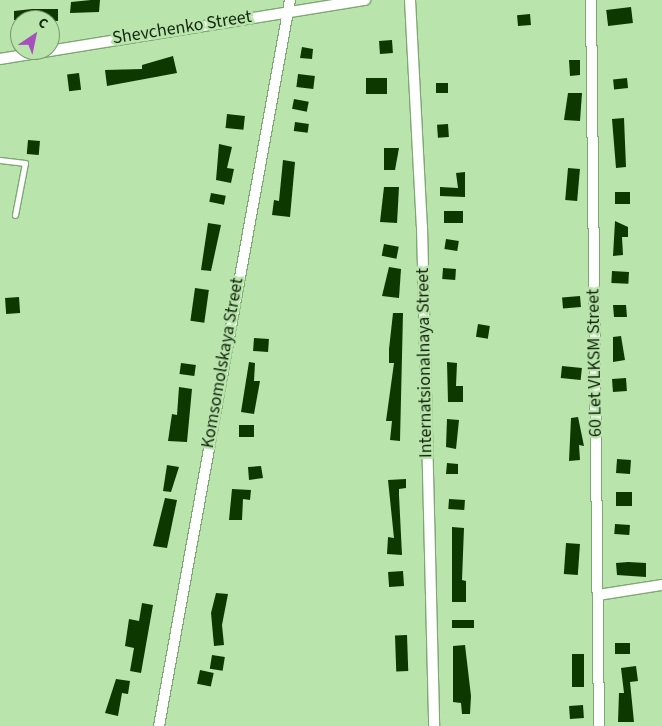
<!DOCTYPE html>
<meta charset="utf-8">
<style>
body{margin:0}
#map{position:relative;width:662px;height:726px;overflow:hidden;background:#b9e5ac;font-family:"Source Sans 3",sans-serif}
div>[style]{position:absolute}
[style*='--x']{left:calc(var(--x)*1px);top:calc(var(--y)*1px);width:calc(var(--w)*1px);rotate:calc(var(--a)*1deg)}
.building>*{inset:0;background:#0d3800;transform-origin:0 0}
.roads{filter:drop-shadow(1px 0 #7ea872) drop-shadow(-1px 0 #7ea872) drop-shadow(0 1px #7ea872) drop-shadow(0 -1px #7ea872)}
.service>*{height:5px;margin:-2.5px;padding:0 2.5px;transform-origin:2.5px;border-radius:2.5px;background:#fff}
.minor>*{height:10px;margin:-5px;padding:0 5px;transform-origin:5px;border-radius:5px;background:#fff}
span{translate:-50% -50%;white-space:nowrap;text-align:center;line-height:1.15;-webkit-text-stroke:5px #b9e5ac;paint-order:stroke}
.street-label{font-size:18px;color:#14250f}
.north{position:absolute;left:10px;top:10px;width:50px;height:50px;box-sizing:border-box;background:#b9e5ac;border:1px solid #77986d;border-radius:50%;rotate:34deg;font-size:14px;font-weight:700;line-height:20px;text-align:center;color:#14250f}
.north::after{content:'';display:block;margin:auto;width:18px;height:22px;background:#a64fbd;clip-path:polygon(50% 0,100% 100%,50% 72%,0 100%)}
</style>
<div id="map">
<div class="building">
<i style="clip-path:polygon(91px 0,100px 0,99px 12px,70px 13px,71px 2px)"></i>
<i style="left:631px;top:7px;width:16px;height:25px;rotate:83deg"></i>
<i style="clip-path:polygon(32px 9px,58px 9px,58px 21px,14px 20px,14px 11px)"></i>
<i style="left:530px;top:14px;width:11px;height:13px;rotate:85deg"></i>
<i style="left:392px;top:40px;width:13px;height:13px;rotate:86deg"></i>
<i style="clip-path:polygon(302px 47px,313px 49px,312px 59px,300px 58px)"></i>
<i style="clip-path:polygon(173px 56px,177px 73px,107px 86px,105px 70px,142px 69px,142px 65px)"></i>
<i style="clip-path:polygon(569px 60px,580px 60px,580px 75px,570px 76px)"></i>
<i style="left:79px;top:73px;width:17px;height:12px;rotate:83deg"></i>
<i style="left:298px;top:74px;width:17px;height:13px;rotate:7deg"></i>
<i style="left:366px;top:78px;width:21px;height:16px"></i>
<i style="left:627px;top:78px;width:10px;height:14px;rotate:84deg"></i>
<i style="left:436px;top:83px;width:12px;height:10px"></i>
<i style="clip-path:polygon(568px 93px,582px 93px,580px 121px,564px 120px)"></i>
<i style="left:294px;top:99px;width:15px;height:10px;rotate:11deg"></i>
<i style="left:227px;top:114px;width:18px;height:14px;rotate:6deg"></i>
<i style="clip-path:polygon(624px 118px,626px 167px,616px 168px,612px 119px)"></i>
<i style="left:295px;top:122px;width:14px;height:9px;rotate:8deg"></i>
<i style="left:448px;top:124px;width:13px;height:11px;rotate:86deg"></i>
<i style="left:28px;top:140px;width:12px;height:14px;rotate:5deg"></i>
<i style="clip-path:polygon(219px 144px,232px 147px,227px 168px,234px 169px,231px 183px,216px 180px)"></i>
<i style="clip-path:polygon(384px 148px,399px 148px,395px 170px,384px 170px)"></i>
<i style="clip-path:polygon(283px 160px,295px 162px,290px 217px,272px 215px,274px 200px,279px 201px)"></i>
<i style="left:568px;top:168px;width:12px;height:32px;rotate:5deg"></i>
<i style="clip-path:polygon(465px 172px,465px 197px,440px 196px,440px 187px,458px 188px,456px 173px)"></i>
<i style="clip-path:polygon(384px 187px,399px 187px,397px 223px,380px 222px)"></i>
<i style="left:615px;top:192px;width:15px;height:12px"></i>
<i style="left:211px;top:193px;width:15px;height:9px;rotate:11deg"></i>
<i style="left:463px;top:211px;width:12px;height:19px;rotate:90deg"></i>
<i style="clip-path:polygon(615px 221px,628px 227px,628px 237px,622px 237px,623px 255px,613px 256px)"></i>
<i style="clip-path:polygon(208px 223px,221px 225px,211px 271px,201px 270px)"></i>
<i style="left:446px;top:239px;width:13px;height:10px;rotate:9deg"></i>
<i style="left:384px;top:244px;width:15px;height:12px;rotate:11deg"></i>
<i style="clip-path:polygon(389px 267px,401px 269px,399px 298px,382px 296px)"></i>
<i style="left:443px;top:268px;width:13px;height:11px;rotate:4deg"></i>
<i style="left:612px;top:271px;width:17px;height:12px;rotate:3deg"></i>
<i style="left:195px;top:288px;width:14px;height:33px;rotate:8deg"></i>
<i style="left:580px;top:296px;width:11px;height:18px;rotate:85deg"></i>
<i style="left:19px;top:297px;width:16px;height:14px;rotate:86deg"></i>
<i style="clip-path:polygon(613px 305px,626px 305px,627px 317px,614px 317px)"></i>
<i style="clip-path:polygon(393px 313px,403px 313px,400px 441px,390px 440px,392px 421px,386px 421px,394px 363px,389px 363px,389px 349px)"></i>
<i style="left:478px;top:324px;width:12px;height:13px;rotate:9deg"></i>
<i style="clip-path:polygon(621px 336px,625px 360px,613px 362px,613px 337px)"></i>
<i style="left:254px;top:338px;width:15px;height:13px;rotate:4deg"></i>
<i style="clip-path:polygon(249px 362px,255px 363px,254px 381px,260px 381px,254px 414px,241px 412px)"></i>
<i style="clip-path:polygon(447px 362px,457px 363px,456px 386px,463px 386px,463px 402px,448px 402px)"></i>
<i style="left:181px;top:363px;width:15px;height:11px;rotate:8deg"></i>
<i style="left:562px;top:366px;width:20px;height:12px;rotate:6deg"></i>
<i style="left:626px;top:378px;width:13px;height:14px;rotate:86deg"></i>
<i style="clip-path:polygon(179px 387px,192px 389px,187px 442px,168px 441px,172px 414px,177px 415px)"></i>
<i style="clip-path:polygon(578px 417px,584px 446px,579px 445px,580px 460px,569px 461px,571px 418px)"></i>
<i style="clip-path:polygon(447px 419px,459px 420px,456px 449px,446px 447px)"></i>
<i style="left:239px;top:425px;width:15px;height:12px"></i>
<i style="left:617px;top:459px;width:14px;height:14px;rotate:4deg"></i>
<i style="clip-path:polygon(447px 463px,458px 464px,458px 474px,446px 474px)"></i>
<i style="clip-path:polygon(167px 465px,179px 467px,171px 492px,163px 491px)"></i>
<i style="clip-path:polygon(261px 466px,263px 478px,249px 480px,248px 467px)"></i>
<i style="clip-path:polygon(406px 479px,406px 488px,399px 489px,399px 495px,402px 555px,387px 554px,388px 537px,394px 538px,388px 480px)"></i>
<i style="clip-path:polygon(232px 489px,251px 490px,250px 500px,243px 499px,242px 520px,229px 520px)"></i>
<i style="left:616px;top:492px;width:16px;height:14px"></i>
<i style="clip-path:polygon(165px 498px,177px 500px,167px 548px,153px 546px)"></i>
<i style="left:449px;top:499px;width:16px;height:10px;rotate:4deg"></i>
<i style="left:615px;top:524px;width:15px;height:10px;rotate:4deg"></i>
<i style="clip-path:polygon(452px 527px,464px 528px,462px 580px,466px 581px,466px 602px,452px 602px)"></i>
<i style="left:566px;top:543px;width:14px;height:31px;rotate:4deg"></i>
<i style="clip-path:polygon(628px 562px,646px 563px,646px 577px,617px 575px,616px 563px)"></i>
<i style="left:403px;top:571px;width:15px;height:15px;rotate:86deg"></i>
<i style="clip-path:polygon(216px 593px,228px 594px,222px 625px,224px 645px,214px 646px,211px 613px)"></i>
<i style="clip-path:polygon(142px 603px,153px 605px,141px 673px,130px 671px,134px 648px,125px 646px,129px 619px,139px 621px)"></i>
<i style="left:452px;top:620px;width:22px;height:8px"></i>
<i style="left:407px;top:635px;width:36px;height:12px;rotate:88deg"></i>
<i style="left:615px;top:643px;width:15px;height:11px"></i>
<i style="clip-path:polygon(465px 645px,471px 696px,470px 714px,462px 714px,461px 703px,453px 702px,453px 646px)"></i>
<i style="left:572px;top:654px;width:12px;height:33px"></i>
<i style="left:212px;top:655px;width:13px;height:14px;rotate:9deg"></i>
<i style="clip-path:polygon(636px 666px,638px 681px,630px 682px,634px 722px,618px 722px,619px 693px,624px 693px,621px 668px)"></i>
<i style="left:200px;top:670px;width:14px;height:14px;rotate:12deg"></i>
<i style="clip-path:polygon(116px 679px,130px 681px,128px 694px,122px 693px,118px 716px,105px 713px)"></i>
<i style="left:583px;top:705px;width:13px;height:14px;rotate:86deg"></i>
</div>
<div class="roads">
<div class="service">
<i style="--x:0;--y:160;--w:25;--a:7"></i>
<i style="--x:25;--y:163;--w:53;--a:100.9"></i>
</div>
<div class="minor">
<i style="--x:410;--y:0;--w:227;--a:87"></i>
<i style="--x:422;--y:227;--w:499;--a:88.6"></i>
<i style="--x:591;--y:0;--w:726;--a:89.37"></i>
<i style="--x:0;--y:59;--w:370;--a:-9.2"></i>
<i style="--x:598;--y:595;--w:65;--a:-8.9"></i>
<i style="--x:159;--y:726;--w:738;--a:-79.77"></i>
</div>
</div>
<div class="street-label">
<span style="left:182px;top:28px;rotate:-9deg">Shevchenko Street</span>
<span style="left:223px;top:363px;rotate:-80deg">Komsomolskaya Street</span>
<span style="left:425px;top:363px;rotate:-91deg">Internatsionalnaya Street</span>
<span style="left:595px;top:363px;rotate:-91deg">60 Let VLKSM Street</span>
</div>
<div class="north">С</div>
</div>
